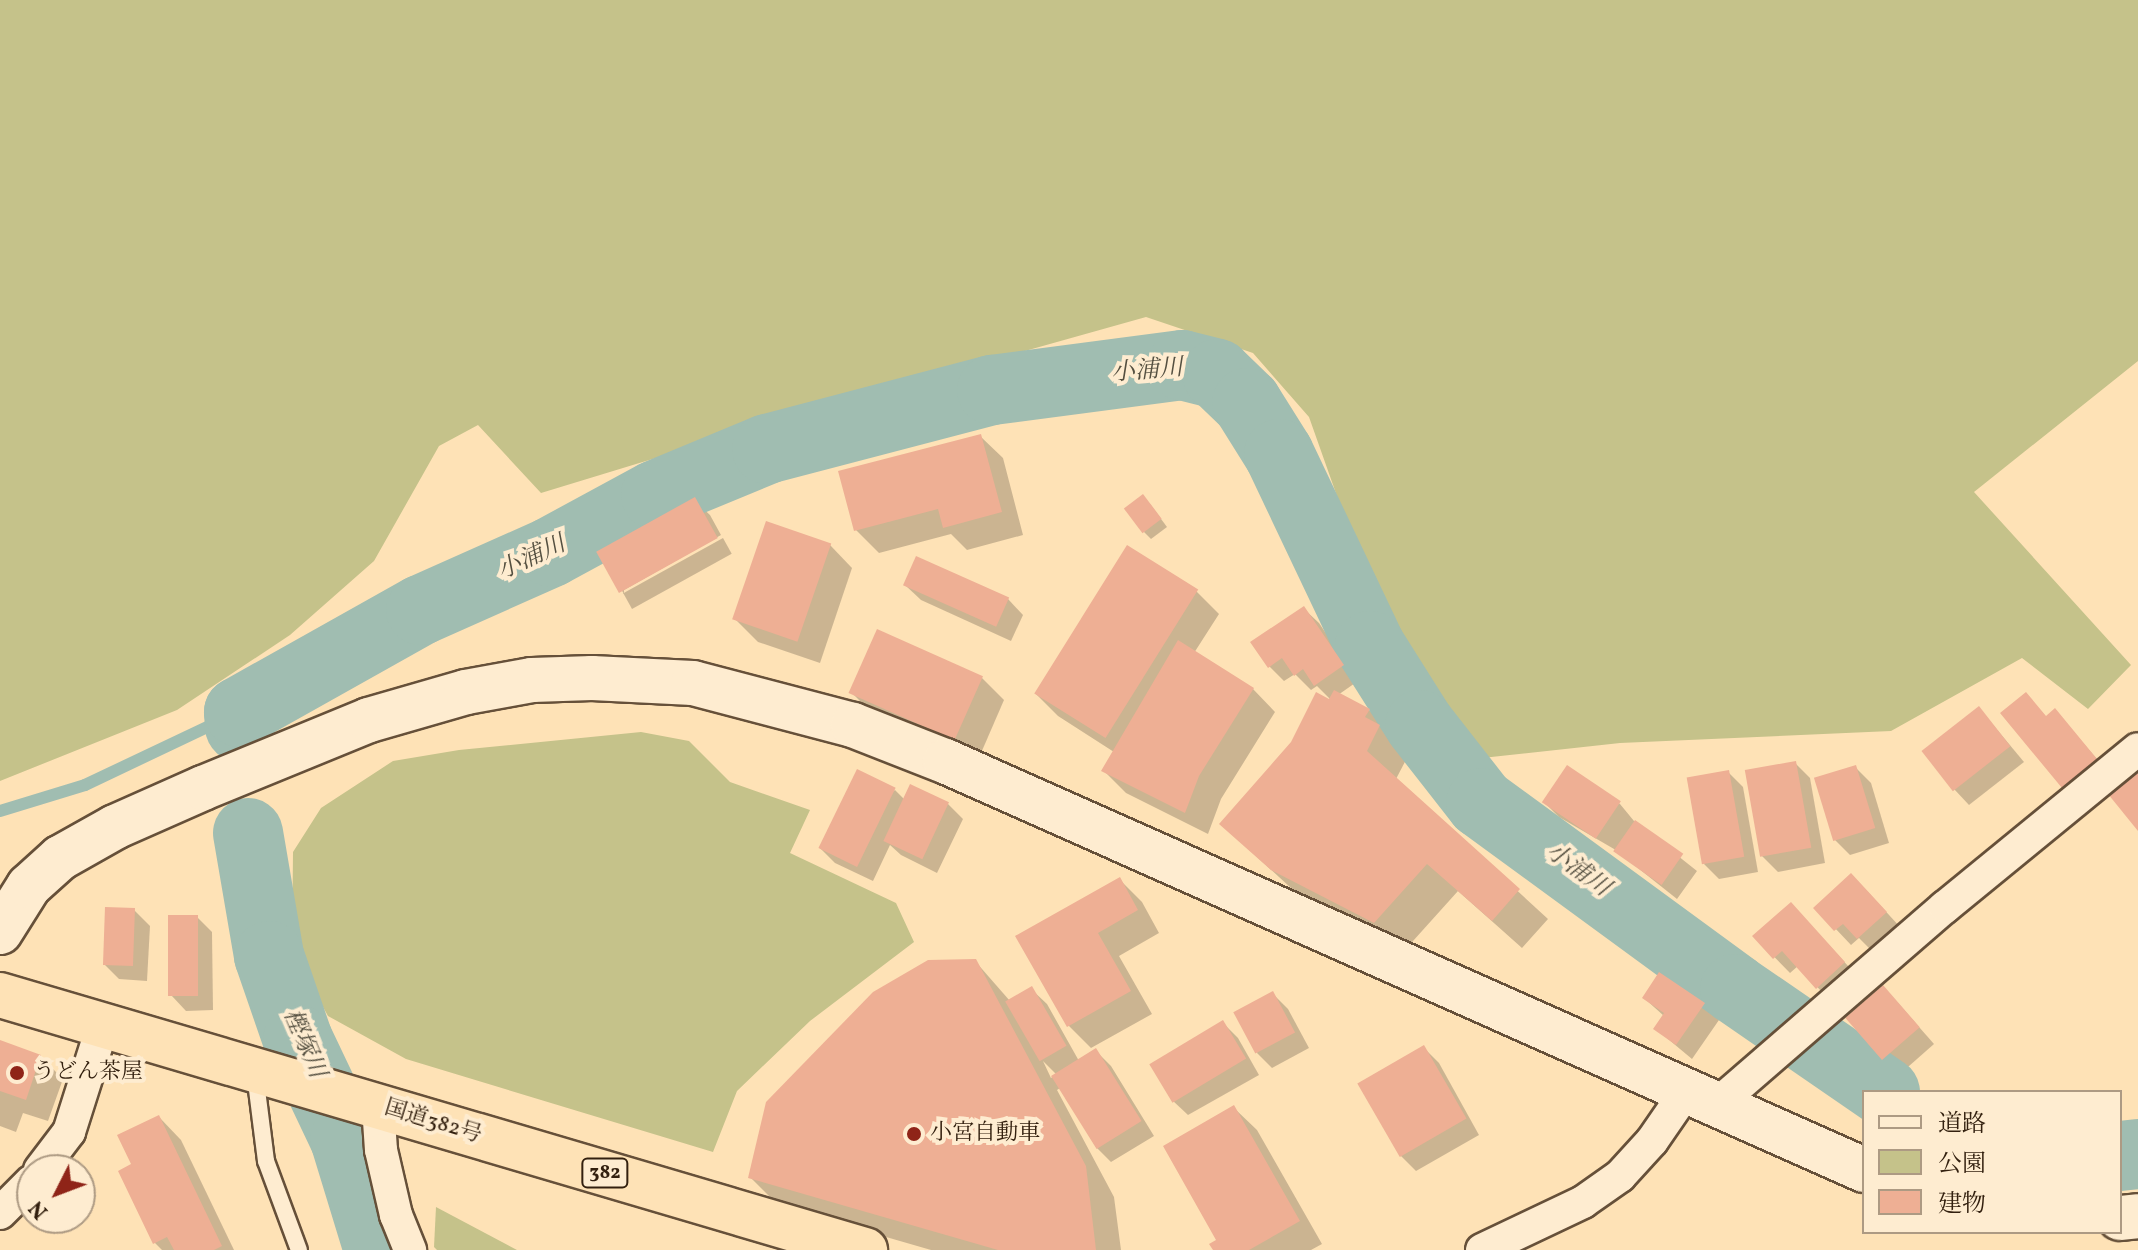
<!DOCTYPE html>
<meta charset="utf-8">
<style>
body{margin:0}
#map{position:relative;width:2138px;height:1250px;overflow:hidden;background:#fee2b6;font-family:Vollkorn,"Noto Serif JP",serif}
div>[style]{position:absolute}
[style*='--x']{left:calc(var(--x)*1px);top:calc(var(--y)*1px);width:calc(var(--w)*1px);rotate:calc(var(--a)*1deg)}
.green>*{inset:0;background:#c5c28a}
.shadow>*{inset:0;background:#0003;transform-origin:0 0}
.stream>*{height:12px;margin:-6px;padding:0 6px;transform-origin:6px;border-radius:6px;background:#a0bdb1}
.river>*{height:70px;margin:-35px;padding:0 35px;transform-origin:35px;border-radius:35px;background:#a0bdb1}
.building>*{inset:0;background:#eeaf94;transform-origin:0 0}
.roads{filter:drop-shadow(2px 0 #665039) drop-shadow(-2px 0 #665039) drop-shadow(0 2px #665039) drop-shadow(0 -2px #665039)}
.lane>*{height:16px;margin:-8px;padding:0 8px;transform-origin:8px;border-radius:8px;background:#feecd0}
.street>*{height:32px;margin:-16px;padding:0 16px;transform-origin:16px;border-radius:16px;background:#feecd0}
.secondary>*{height:44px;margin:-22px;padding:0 22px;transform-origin:22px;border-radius:22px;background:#feecd0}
.highway>*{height:44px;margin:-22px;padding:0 22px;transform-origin:22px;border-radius:22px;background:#fee2b6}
.dots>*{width:22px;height:22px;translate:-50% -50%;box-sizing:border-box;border:4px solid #feecd0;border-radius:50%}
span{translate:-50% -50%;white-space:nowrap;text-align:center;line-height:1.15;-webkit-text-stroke:8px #feecd0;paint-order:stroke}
.shield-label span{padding:2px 6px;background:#feecd0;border:2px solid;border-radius:6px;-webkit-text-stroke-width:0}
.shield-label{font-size:20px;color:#33200f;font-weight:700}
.poi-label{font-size:22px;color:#33200f}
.left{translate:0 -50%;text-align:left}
.street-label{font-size:22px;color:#33200f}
.water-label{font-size:24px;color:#544f40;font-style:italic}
.legend{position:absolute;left:1862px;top:1090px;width:260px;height:144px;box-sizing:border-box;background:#feecd0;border:2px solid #ad9a83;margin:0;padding:10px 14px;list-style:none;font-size:24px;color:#33200f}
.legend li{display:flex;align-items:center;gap:16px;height:40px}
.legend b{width:40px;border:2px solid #ad9a83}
.north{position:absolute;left:16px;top:1154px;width:80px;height:80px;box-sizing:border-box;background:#feecd0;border:2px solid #ad9a83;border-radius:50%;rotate:228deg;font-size:22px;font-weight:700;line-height:32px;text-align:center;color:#33200f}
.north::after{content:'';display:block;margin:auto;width:28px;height:36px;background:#8f2418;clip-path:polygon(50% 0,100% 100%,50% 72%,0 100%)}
</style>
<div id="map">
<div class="green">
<i style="clip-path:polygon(0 0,2138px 0,2138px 361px,1974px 492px,2131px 665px,2088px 709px,2022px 658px,1891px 731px,1620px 743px,1482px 758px,1444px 716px,1372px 595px,1309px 417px,1253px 353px,1146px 317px,803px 413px,541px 493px,478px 425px,439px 446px,374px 561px,290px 635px,177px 710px,0 781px)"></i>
<i style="clip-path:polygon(641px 732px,689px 741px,730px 782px,810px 810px,790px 853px,896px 903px,914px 942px,810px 1021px,737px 1091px,713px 1152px,406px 1059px,328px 1016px,292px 951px,293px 852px,321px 808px,393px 761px,459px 750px)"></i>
<i style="clip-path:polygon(436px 1207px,517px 1250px,437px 1250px,434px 1247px)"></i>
</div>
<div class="shadow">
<i style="clip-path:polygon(980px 436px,1003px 458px,1023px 535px,967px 550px,951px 534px,879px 553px,856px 530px)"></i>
<i style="clip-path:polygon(694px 500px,710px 515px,721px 535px,624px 590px,624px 594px,599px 554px)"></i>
<i style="clip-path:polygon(1150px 504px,1167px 527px,1151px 539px,1144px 532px)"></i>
<i style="left:723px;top:538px;width:18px;height:114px;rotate:61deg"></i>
<i style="clip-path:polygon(830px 545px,852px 568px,820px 663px,758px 642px,735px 619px)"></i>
<i style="clip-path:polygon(905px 585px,1008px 599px,1023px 615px,1011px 641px,921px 600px)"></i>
<i style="clip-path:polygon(1196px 591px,1219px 614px,1194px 653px,1253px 689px,1275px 712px,1221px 799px,1208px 834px,1126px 793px,1103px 770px,1114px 752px,1058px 716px,1035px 693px)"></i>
<i style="clip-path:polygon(1303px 608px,1319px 623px,1358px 681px,1338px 695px,1369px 710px,1398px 739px,1396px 743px,1408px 756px,1396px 779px,1548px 919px,1522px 948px,1458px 891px,1404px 951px,1303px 899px,1221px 824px,1334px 703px,1317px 686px,1311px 690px,1295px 674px,1284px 681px,1269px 666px)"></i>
<i style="clip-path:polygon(982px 678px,1004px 700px,978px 760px,874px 715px,852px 693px)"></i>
<i style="clip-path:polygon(2026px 694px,2047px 718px,2055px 711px,2111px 775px,2079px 802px,2003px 713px)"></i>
<i style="clip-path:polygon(1979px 708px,2024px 762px,1969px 805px,1954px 789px)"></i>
<i style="clip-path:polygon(1795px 763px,1810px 778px,1825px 863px,1778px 872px,1762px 856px)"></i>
<i style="clip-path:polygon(1567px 767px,1620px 804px,1634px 821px,1697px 871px,1677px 899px,1614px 849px,1559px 817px,1544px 802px)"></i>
<i style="clip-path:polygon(1856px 768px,1871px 783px,1889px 843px,1850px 855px,1835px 840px)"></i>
<i style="clip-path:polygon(1728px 772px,1743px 787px,1758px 872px,1719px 879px,1704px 864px)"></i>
<i style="clip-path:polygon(911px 786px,948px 804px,963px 819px,937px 873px,901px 855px,890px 845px,873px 881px,835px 863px,820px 848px,895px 790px,905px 800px)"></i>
<i style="clip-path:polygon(1120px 880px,1142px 902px,1159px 933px,1119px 956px,1152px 1014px,1091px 1048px,1069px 1026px,1018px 937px)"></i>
<i style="clip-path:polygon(1867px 891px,1901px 928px,1874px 953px,1859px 938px,1851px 945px,1816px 908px)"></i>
<i style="clip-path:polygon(134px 910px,150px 926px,147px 981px,119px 979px,104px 964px)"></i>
<i style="clip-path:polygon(197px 917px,212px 932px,213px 1010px,186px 1011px,171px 995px)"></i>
<i style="clip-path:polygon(1806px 920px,1859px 978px,1832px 1003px,1798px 966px,1790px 973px,1755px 937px)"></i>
<i style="clip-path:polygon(evenodd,975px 961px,1010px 1001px,1031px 989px,1047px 1004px,1079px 1061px,1096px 1051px,1111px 1066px,1154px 1136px,1111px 1162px,1096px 1147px,1060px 1088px,1057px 1090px,1114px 1197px,1121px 1250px,931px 1250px,779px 1206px,750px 1177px,975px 961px,1043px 1061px,1056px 1074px,1051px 1078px,1043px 1061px)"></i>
<i style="clip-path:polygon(1660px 975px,1704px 1004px,1719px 1020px,1692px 1059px,1656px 1029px,1664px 1016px,1644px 998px)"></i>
<i style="clip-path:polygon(1273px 994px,1288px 1009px,1309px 1048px,1272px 1068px,1257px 1053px)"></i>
<i style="clip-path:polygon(1898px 1003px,1934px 1044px,1900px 1074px,1849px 1018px)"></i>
<i style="clip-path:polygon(1223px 1023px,1238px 1038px,1259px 1075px,1188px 1115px,1172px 1100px,1152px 1064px)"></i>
<i style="clip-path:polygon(0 1042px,40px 1056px,63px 1079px,48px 1121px,23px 1113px,16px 1132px,0 1126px)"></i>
<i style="clip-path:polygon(1424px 1048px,1439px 1063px,1479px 1135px,1416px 1171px,1400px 1155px,1360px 1083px)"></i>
<i style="clip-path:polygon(1234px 1108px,1257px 1130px,1322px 1244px,1311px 1250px,1215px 1250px,1219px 1241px)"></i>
<i style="clip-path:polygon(159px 1117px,181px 1140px,234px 1250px,162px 1250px,155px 1243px,134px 1165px)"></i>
</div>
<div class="stream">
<i style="--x:0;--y:811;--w:89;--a:-17"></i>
<i style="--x:85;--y:785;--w:170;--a:-25.4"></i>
</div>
<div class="river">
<i style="--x:240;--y:727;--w:15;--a:-94"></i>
<i style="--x:239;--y:712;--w:209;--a:-29.3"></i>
<i style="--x:421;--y:610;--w:142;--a:-24"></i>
<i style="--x:551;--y:552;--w:119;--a:-28.5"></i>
<i style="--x:656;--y:495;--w:120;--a:-22.5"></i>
<i style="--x:767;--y:449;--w:233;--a:-14.7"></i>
<i style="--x:992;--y:390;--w:192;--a:-7.5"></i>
<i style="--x:1182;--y:365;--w:36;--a:14"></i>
<i style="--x:1217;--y:374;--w:42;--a:44"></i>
<i style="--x:1247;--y:403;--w:60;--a:57.9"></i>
<i style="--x:1279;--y:454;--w:212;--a:64.6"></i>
<i style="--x:1370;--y:646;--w:93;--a:57.7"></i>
<i style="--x:1420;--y:725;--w:99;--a:52"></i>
<i style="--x:1481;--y:803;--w:315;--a:36.2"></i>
<i style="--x:1735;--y:989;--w:182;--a:34.5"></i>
<i style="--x:248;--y:833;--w:125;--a:80.3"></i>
<i style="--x:269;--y:956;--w:89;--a:71"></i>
<i style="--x:298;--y:1040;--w:110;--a:64.6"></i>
<i style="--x:345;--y:1139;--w:116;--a:73"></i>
<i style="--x:2120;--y:1156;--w:18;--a:-6"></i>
</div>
<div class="building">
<i style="clip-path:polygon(981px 434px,1002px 512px,943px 528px,938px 509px,854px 531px,838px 471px)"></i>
<i style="left:1143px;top:494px;width:31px;height:24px;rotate:53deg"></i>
<i style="left:695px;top:497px;width:47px;height:113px;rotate:61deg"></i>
<i style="left:766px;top:521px;width:69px;height:104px;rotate:19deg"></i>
<i style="left:1127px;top:545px;width:84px;height:175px;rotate:32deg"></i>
<i style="left:916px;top:556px;width:102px;height:32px;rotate:24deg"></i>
<i style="clip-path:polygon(1304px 606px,1344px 665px,1314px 686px,1303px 669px,1294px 676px,1282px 658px,1268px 668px,1250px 642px)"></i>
<i style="left:877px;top:629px;width:116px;height:70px;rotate:24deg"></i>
<i style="clip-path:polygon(1178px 640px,1254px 688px,1199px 776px,1185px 813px,1101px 771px)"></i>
<i style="clip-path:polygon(1334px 690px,1370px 709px,1365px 717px,1380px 725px,1367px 751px,1520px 889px,1492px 921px,1427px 864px,1374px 923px,1271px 870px,1219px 824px,1291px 742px,1316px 692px,1329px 699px)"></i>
<i style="clip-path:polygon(2026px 692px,2046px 716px,2055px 708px,2097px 759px,2062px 788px,2000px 713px)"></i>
<i style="left:1979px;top:706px;width:51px;height:73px;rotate:52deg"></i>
<i style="left:1796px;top:761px;width:88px;height:52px;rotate:80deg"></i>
<i style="left:1567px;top:765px;width:65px;height:45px;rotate:34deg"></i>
<i style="left:1856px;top:765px;width:66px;height:44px;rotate:73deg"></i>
<i style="left:857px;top:769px;width:43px;height:88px;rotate:26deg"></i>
<i style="clip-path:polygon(2138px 769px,2138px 831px,2108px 794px)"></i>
<i style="left:1729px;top:770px;width:88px;height:43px;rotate:80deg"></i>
<i style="left:910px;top:784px;width:43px;height:63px;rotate:25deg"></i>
<i style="left:1635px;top:820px;width:59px;height:38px;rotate:35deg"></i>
<i style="clip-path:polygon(1851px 873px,1887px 912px,1857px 939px,1843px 924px,1834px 931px,1813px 908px)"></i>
<i style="clip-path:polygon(1120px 877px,1138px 910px,1098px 933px,1131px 991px,1067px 1027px,1015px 936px)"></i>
<i style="clip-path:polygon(1791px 902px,1845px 962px,1816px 989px,1782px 951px,1773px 959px,1752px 936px)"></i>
<i style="left:105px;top:907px;width:30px;height:58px;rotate:2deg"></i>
<i style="left:168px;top:915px;width:30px;height:81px"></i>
<i style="clip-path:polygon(976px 959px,1086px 1166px,1096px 1250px,998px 1250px,748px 1178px,766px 1102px,873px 992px,928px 960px)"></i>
<i style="clip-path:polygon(1659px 972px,1705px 1003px,1676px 1045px,1653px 1029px,1664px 1013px,1642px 998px)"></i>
<i style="left:1883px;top:985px;width:56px;height:50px;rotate:49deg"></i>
<i style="left:1032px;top:986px;width:69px;height:31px;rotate:60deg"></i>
<i style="left:1273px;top:991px;width:47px;height:45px;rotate:62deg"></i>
<i style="left:1223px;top:1020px;width:45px;height:86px;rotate:59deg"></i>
<i style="clip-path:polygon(0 1040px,41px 1055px,26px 1100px,0 1091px)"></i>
<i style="left:1424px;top:1045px;width:85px;height:77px;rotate:60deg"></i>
<i style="left:1096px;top:1048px;width:86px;height:53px;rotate:58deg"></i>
<i style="clip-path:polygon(1234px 1105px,1300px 1221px,1249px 1250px,1213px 1250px,1209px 1244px,1216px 1240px,1163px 1146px)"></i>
<i style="clip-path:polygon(159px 1115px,222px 1246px,214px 1250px,174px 1250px,167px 1237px,153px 1244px,118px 1171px,131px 1164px,117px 1135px)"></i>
</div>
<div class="roads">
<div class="lane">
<i style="--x:255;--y:1074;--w:88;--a:82.8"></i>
<i style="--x:266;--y:1161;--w:95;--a:69.7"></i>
</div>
<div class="street">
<i style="--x:378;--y:1106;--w:44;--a:86.1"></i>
<i style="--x:381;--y:1150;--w:67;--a:77"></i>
<i style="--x:396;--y:1215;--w:38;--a:68"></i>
<i style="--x:1715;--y:1106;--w:304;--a:-40.9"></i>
<i style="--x:1945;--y:907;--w:249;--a:-39.3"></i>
<i style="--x:40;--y:1170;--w:48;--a:-52.7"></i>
<i style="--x:69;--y:1132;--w:112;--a:-72.4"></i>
<i style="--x:0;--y:1213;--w:45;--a:-45"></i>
<i style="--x:1482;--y:1250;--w:112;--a:-25.4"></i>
<i style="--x:1583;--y:1202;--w:45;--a:-35.1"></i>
<i style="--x:1620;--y:1176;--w:47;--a:-47.6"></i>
<i style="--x:1652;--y:1141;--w:58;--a:-55.5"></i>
</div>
<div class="secondary">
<i style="--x:0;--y:932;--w:54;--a:-57.8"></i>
<i style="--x:29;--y:886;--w:42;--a:-42.1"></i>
<i style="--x:60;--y:858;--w:63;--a:-29.4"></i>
<i style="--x:115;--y:827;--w:96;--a:-23.9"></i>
<i style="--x:203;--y:788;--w:179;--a:-22.3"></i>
<i style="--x:369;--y:720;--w:101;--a:-16.1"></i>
<i style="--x:466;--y:692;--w:67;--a:-10.3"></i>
<i style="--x:532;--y:680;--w:60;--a:-1.9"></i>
<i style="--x:592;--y:678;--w:101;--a:2.8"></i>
<i style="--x:693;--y:683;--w:165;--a:14.7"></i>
<i style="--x:853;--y:725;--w:99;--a:21.4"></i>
<i style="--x:945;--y:761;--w:1006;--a:23.99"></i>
<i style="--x:2120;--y:1218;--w:18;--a:-6"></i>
</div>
<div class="highway">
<i style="--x:0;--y:995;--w:902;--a:16.43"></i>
</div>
</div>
<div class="dots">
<i style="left:17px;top:1073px;background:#8f2418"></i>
<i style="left:914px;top:1134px;background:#8f2418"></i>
</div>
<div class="shield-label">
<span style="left:605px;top:1173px">382</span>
</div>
<div class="poi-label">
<span class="left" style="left:33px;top:1073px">うどん茶屋</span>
<span class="left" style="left:930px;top:1134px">小宮自動車</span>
</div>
<div class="street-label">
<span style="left:433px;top:1122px;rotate:17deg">国道382号</span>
</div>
<div class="water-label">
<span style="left:1147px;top:372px;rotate:-5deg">小浦川</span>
<span style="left:532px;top:559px;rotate:-25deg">小浦川</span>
<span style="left:1577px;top:871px;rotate:36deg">小浦川</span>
<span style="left:303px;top:1044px;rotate:67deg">樫塚川</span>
</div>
<ul class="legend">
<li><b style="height:10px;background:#feecd0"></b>道路</li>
<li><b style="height:22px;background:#c5c28a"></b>公園</li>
<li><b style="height:22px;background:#eeaf94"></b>建物</li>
</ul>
<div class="north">N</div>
</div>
